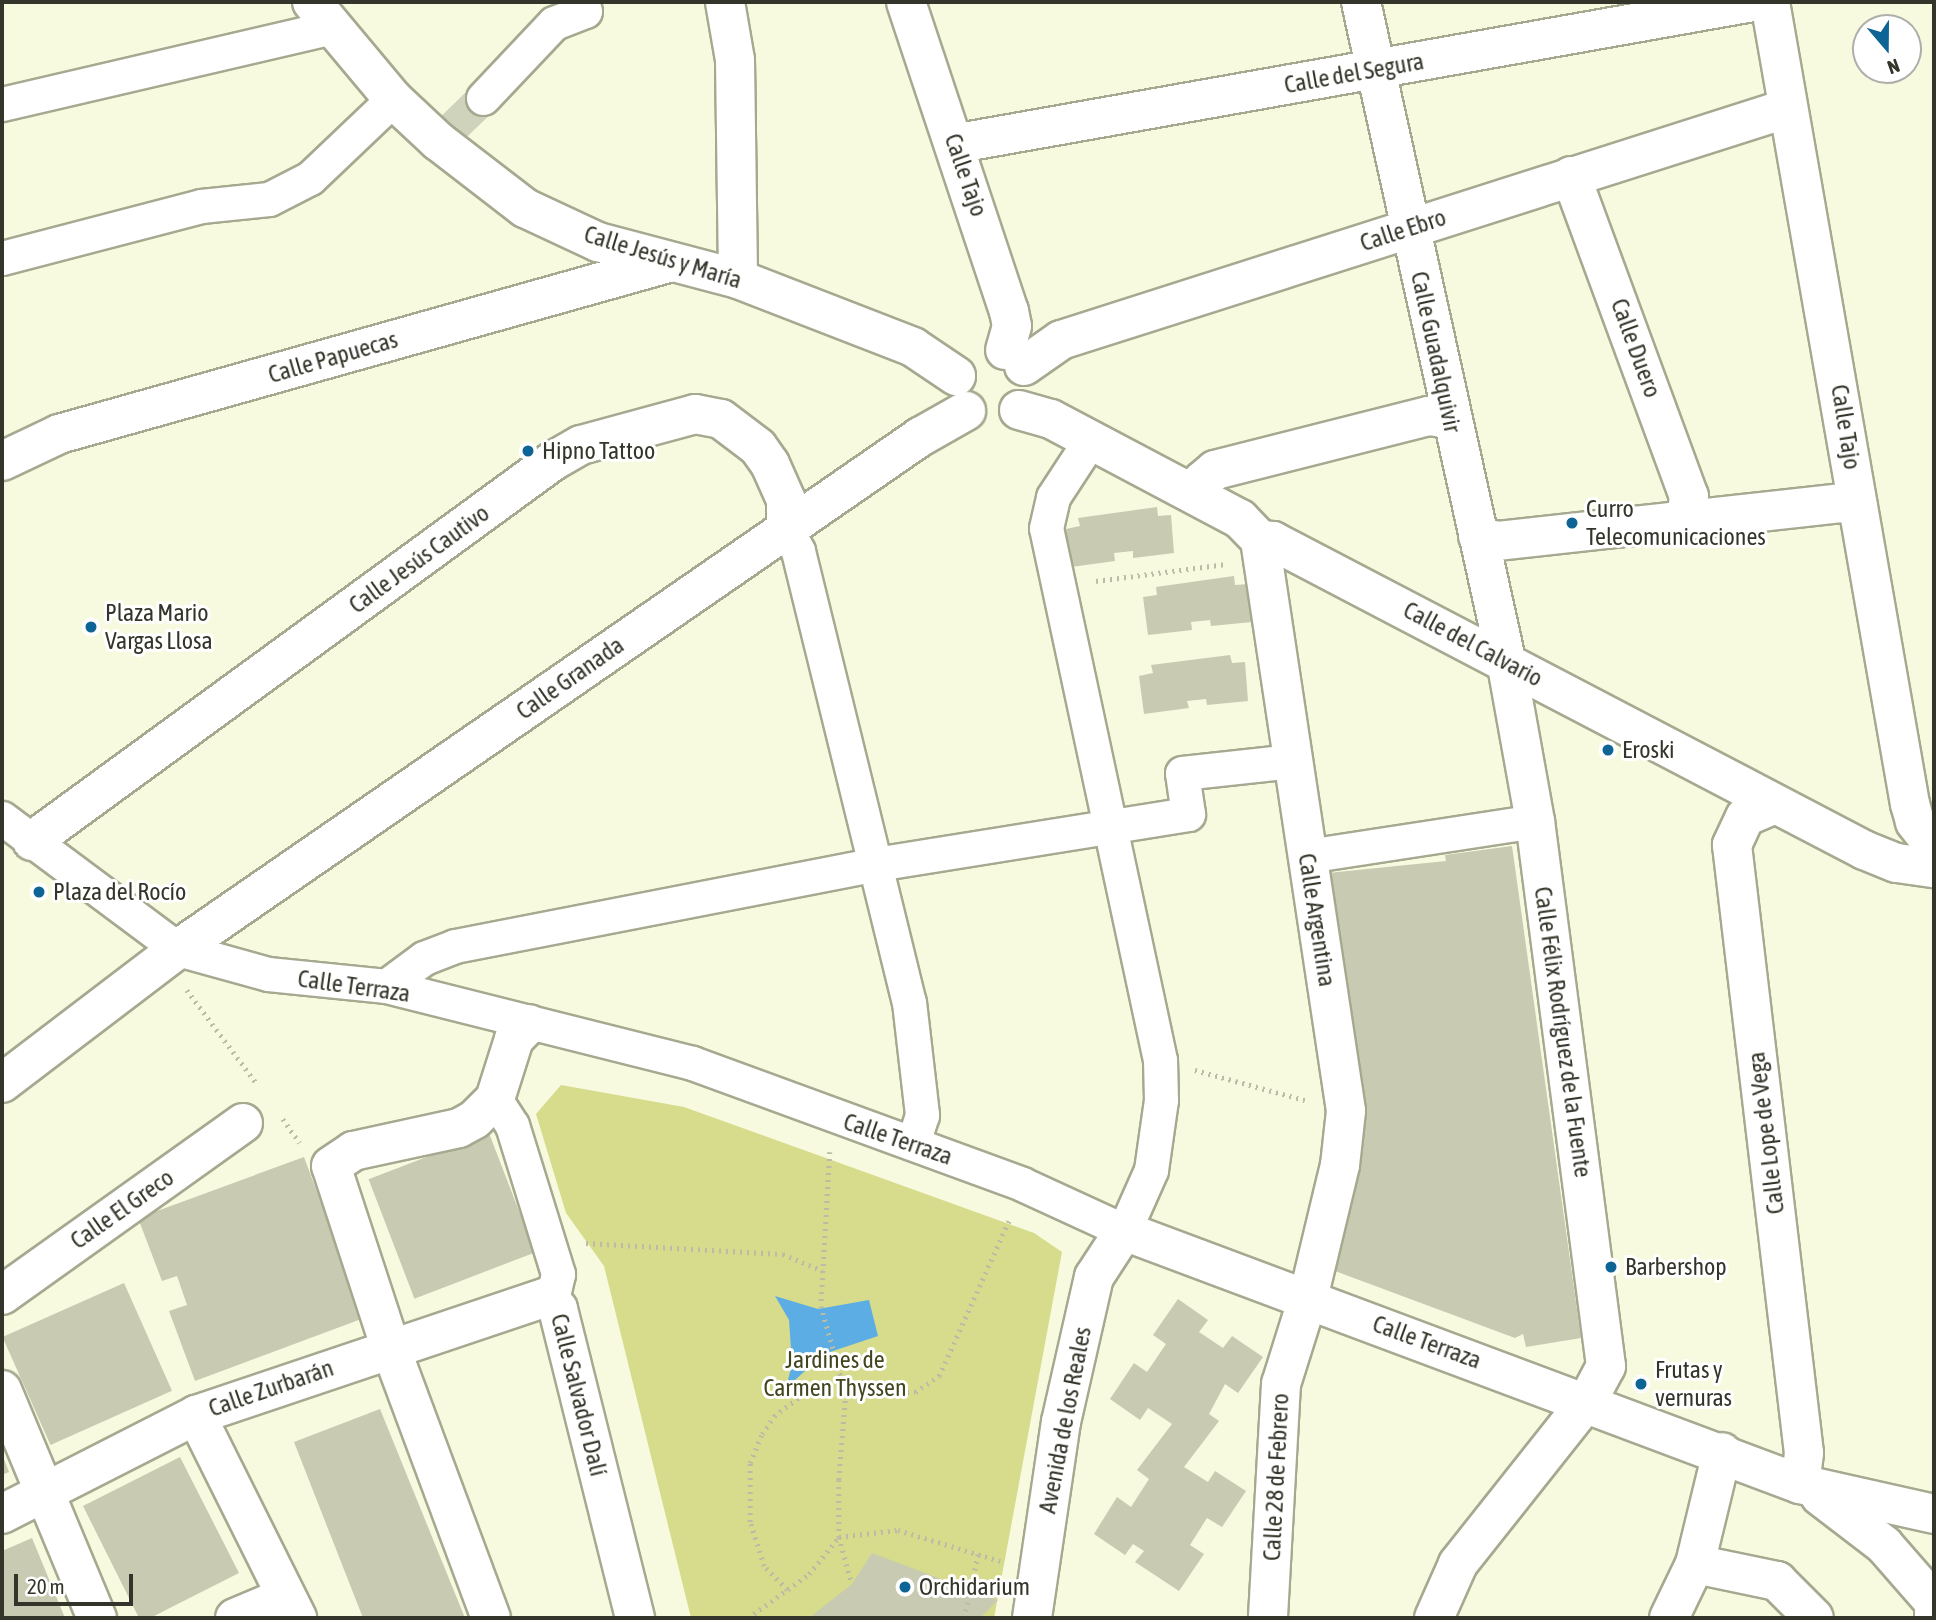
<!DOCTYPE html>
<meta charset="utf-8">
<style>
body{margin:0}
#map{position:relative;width:1936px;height:1620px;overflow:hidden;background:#f7fadf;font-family:"Asap Condensed",sans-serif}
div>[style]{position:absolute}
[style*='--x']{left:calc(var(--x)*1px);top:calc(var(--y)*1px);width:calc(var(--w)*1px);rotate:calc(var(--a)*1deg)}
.green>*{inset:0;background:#d6dc8b}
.water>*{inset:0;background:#5dade5}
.building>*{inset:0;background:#c8cab1;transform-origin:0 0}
.pedestrian-tunnel>*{height:33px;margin-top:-16.5px;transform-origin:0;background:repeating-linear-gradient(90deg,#d0d3bb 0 33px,transparent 0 50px)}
.path>*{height:4.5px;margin-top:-2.25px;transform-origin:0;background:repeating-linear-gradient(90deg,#babca6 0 2px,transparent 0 7px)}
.roads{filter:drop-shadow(2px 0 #a6a990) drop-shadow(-2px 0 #a6a990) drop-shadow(0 2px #a6a990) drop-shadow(0 -2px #a6a990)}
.pedestrian>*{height:33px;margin:-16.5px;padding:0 16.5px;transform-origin:16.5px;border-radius:16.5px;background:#fff}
.minor>*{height:38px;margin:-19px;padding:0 19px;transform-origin:19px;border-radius:19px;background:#fff}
.secondary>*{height:38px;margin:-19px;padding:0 19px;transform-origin:19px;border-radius:19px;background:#fff}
.dots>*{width:19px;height:19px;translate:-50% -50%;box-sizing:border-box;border:4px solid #fff;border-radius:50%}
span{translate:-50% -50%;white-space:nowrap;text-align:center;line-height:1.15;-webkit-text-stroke:6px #fff;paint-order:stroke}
.street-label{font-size:24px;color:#34352a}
.poi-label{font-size:24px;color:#34352a}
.left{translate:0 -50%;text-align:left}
.park-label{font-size:24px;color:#43451f}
.frame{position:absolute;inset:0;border:4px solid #34352a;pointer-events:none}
.north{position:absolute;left:1852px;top:14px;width:70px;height:70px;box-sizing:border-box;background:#fff;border:2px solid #aeaeaa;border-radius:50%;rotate:160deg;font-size:19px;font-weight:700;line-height:28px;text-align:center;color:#34352a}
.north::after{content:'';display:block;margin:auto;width:24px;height:32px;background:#0e6495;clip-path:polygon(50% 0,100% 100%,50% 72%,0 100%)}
.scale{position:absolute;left:14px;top:1574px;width:119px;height:32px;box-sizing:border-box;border:4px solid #34352a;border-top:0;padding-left:9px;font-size:21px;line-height:24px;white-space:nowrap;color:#34352a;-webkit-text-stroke:5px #fff;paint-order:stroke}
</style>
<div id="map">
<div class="green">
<i style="clip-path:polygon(561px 1085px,684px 1107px,1034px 1233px,1062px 1252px,994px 1618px,691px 1618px,604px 1266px,566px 1213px,536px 1114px)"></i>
</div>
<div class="water">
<i style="clip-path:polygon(775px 1296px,818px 1309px,869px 1300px,878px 1336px,824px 1354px,786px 1388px,792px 1364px,789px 1320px)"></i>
</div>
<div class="building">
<i style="clip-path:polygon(1157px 507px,1158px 516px,1171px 515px,1174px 553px,1133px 558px,1133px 551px,1114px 553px,1115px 561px,1071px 567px,1066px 529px,1080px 526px,1078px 518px)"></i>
<i style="clip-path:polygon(1234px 576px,1235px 585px,1249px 584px,1252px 622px,1211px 626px,1210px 620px,1191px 622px,1192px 630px,1148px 635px,1143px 597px,1157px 595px,1156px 587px)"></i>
<i style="clip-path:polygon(1230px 655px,1232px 663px,1245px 662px,1248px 701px,1207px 705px,1206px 699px,1187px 701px,1189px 708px,1144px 714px,1139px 676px,1153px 673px,1151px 665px)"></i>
<i style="clip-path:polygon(1512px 846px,1581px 1338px,1526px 1347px,1523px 1334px,1515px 1338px,1335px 1271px,1367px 1114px,1328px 873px,1446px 861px,1445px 855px)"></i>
<i style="left:489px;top:1133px;width:128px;height:129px;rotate:69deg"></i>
<i style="clip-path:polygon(304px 1157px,364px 1318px,195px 1381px,169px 1311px,187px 1305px,177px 1276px,162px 1281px,138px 1218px)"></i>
<i style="left:124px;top:1283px;width:118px;height:133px;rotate:66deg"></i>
<i style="clip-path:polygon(1178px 1299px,1208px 1320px,1199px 1332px,1223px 1348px,1232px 1336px,1263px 1357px,1238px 1393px,1225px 1384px,1209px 1414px,1219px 1421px,1184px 1467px,1208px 1482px,1215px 1471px,1246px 1491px,1222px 1527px,1207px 1518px,1190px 1545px,1204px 1554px,1179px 1591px,1135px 1562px,1144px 1551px,1133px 1544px,1125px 1555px,1094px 1534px,1117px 1497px,1131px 1507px,1149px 1479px,1137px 1470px,1172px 1424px,1148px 1408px,1140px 1420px,1110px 1399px,1134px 1363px,1147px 1372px,1166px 1344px,1153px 1335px)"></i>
<i style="clip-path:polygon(380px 1409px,465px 1618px,363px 1618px,294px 1442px)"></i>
<i style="clip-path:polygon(2px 1454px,9px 1472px,2px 1475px)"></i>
<i style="clip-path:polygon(180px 1457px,239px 1573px,150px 1618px,139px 1618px,83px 1506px)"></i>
<i style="clip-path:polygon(32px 1538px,65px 1618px,2px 1618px,2px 1551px)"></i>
<i style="clip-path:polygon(872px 1553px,970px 1590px,998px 1600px,980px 1618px,809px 1618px,852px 1584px)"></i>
</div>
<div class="pedestrian-tunnel">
<i style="--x:453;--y:127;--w:42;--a:-44"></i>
</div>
<div class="path">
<i style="--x:1096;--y:581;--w:131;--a:-7.5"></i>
<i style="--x:187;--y:990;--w:117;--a:53.3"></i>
<i style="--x:1195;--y:1070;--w:114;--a:15.3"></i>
<i style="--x:283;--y:1119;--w:29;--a:55"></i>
<i style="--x:830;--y:1152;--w:154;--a:93.3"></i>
<i style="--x:821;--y:1306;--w:91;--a:74.1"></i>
<i style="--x:846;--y:1394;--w:86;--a:94.7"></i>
<i style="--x:839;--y:1480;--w:57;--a:90"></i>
<i style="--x:839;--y:1537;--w:49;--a:74.5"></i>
<i style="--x:586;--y:1243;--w:197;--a:3.2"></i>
<i style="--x:783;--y:1254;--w:43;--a:23"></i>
<i style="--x:787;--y:1590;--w:33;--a:-134"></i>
<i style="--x:764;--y:1566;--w:46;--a:-107.7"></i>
<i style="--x:750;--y:1522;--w:59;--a:-90"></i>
<i style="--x:750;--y:1463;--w:31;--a:-68"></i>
<i style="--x:762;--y:1434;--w:22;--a:-56"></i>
<i style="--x:774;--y:1416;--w:35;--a:-37"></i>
<i style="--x:802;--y:1395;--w:113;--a:-1.5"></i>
<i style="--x:915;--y:1392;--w:29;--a:-34"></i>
<i style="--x:939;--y:1376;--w:173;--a:-65.8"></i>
<i style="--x:748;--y:1618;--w:75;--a:-35.8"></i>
<i style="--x:809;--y:1574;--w:48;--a:-51"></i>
<i style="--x:839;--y:1537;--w:59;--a:-6.8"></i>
<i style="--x:898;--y:1530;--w:107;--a:16.9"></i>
<i style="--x:964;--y:1618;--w:66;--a:-77.7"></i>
</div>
<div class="roads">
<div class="pedestrian">
<i style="--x:483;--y:98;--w:103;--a:-46.6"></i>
<i style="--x:554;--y:23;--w:33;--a:-21"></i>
<i style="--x:585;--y:11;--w:9;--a:-108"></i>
<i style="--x:2;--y:104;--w:339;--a:-13.1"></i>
<i style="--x:2;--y:258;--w:206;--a:-14.6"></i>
<i style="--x:201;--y:206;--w:68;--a:-5.9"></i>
<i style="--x:269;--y:199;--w:46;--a:-27.1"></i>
<i style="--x:310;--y:178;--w:115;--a:-43.6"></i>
<i style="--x:786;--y:529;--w:25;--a:61"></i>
<i style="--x:798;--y:551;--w:464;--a:76.2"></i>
<i style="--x:909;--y:1002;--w:114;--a:83.4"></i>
<i style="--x:922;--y:1115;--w:28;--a:108"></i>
<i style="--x:2;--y:818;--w:219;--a:36.7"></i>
<i style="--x:178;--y:949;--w:93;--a:15.5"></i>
<i style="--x:268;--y:974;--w:119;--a:5.8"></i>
<i style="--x:386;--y:986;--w:316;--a:14.1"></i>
<i style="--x:692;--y:1063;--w:351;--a:20.1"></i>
<i style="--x:1022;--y:1184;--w:112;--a:24.7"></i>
<i style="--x:1124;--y:1231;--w:67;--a:-66.1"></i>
<i style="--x:1151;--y:1170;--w:71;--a:-81.9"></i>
<i style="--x:1161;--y:1100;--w:40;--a:-91.4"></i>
<i style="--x:1160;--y:1060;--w:544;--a:-102.09"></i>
<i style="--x:1046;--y:528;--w:32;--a:-77"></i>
<i style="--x:1053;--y:497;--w:69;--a:-56.8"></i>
<i style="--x:1307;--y:856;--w:231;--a:-8.7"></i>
<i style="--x:386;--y:986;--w:47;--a:-36.4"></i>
<i style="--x:424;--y:958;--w:33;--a:-21"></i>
<i style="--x:455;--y:946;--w:429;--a:-11"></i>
<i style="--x:876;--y:864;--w:316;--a:-9.1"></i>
<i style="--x:1188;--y:814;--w:41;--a:-98.3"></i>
<i style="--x:1182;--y:773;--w:111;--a:-6.2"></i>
<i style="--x:495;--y:1099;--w:31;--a:57"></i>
<i style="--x:512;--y:1125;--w:156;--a:72.8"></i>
<i style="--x:558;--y:1274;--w:28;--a:103"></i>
</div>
<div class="minor">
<i style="--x:312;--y:2;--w:126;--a:50.1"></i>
<i style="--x:393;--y:99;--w:62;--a:43"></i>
<i style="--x:438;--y:141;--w:110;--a:37.6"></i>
<i style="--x:525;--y:208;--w:81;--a:25"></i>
<i style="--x:598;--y:242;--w:145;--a:14.8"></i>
<i style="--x:738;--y:279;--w:188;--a:21.2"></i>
<i style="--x:913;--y:347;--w:52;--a:34"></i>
<i style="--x:725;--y:2;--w:59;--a:80.2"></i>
<i style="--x:735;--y:60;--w:219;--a:89.2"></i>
<i style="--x:906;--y:2;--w:326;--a:71.6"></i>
<i style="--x:1009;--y:311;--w:15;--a:79"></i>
<i style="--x:1012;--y:326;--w:25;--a:106"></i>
<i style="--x:1361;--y:2;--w:674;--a:77.57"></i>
<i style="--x:1506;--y:660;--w:164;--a:79.8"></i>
<i style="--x:1535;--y:821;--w:550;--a:82.58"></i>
<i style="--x:1606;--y:1366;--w:40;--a:118"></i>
<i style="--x:1587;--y:1401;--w:208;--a:128.4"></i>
<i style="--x:1458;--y:1564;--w:59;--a:114"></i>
<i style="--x:1770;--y:2;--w:814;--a:80.1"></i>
<i style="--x:1910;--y:804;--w:19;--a:74"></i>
<i style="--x:1915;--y:822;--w:31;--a:52"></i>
<i style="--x:958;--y:150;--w:15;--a:-37"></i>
<i style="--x:970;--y:141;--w:795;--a:-10.07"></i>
<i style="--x:1571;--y:176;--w:341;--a:69.8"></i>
<i style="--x:1689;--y:496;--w:26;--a:97"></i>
<i style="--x:1024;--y:366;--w:45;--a:-35.1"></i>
<i style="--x:1061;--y:340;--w:750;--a:-17.69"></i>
<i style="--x:1776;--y:112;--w:13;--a:-32"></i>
<i style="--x:1019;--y:410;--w:33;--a:16"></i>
<i style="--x:1051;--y:419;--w:214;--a:27.9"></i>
<i style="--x:1240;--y:519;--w:29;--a:46"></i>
<i style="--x:1260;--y:540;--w:577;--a:81.43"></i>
<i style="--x:1346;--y:1111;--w:54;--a:96.3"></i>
<i style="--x:1340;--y:1165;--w:137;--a:103.5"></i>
<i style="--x:1308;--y:1298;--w:90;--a:107.4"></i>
<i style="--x:1281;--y:1384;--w:234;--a:93.2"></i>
<i style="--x:2;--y:461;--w:63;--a:-25.3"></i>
<i style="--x:59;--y:434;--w:633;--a:-15.68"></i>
<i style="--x:1201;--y:497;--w:16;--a:-86"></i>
<i style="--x:1202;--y:481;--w:17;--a:-40"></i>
<i style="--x:1215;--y:470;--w:221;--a:-14.2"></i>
<i style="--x:1429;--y:416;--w:22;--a:8"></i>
<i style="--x:1478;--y:536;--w:20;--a:15"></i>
<i style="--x:1497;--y:541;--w:346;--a:-6.3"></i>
<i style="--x:1841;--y:503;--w:17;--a:10"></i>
<i style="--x:1260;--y:540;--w:13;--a:4"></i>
<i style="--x:1273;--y:541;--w:667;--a:27.6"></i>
<i style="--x:1864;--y:850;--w:35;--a:22"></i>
<i style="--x:1897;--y:863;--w:37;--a:8"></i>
<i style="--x:1773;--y:805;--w:30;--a:157"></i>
<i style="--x:1745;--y:817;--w:31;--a:115"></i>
<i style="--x:1732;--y:845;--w:612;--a:83.25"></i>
<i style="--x:1804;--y:1453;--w:31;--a:97"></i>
<i style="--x:32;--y:841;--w:645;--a:-36.11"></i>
<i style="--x:553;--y:461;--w:32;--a:-30"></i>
<i style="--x:581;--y:445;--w:118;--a:-15.2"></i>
<i style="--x:695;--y:414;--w:26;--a:11"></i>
<i style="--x:721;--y:419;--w:46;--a:37.1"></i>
<i style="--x:758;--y:447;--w:21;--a:55"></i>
<i style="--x:770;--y:464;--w:39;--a:66"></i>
<i style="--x:786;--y:500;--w:29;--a:90"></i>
<i style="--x:2;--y:1083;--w:221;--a:-37.3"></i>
<i style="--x:178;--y:949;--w:902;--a:-34.61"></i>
<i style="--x:920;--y:437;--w:53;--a:-29.5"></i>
<i style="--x:2;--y:1295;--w:296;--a:-35.5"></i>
<i style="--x:2;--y:1390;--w:247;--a:67.4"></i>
<i style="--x:196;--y:1415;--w:227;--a:63.5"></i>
<i style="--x:1820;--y:1496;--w:81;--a:37.4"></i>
<i style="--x:1884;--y:1545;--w:74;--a:48.8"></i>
<i style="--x:2;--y:1514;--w:218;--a:-27"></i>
<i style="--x:196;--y:1415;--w:370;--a:-18.6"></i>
<i style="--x:547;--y:1297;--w:16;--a:47"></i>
<i style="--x:558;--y:1309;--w:318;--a:76"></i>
<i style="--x:1695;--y:1564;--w:84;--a:11.7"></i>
<i style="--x:1777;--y:1581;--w:52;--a:45"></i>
<i style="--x:235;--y:1618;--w:54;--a:-22.8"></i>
<i style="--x:491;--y:1618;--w:290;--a:-110.4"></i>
<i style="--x:390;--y:1346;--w:189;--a:-108.1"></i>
<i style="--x:331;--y:1166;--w:27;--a:-34"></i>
<i style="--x:353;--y:1151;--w:108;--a:-12.2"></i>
<i style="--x:459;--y:1128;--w:18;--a:-29"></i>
<i style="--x:475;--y:1119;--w:28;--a:-45"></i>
<i style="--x:495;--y:1099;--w:63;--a:-72.4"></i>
<i style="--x:514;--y:1039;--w:21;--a:-45"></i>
<i style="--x:1032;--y:1618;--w:198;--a:-81.6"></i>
<i style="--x:1061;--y:1422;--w:149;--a:-77.2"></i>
<i style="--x:1094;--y:1277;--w:55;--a:-56.9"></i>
<i style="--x:1124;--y:1231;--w:722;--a:20.52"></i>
<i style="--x:1800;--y:1484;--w:137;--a:12.6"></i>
<i style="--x:1669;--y:1618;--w:60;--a:-64.3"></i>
<i style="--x:1695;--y:1564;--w:115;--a:-76.4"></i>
</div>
<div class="secondary">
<i style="--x:1934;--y:1618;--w:21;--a:-90"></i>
</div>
</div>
<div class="dots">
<i style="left:528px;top:451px;background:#0e6495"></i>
<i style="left:1572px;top:523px;background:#0e6495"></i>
<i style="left:91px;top:627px;background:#0e6495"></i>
<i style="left:1608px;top:750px;background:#0e6495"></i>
<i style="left:39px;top:892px;background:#0e6495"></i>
<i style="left:1611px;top:1267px;background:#0e6495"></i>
<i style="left:1641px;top:1384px;background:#0e6495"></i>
<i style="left:905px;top:1587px;background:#0e6495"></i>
</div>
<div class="street-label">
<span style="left:1354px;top:73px;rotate:-10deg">Calle del Segura</span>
<span style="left:966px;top:175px;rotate:71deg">Calle Tajo</span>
<span style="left:1403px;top:230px;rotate:-18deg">Calle Ebro</span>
<span style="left:663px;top:257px;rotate:17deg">Calle Jesús y María</span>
<span style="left:1636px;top:348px;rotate:70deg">Calle Duero</span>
<span style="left:1436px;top:352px;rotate:78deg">Calle Guadalquivir</span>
<span style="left:333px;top:357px;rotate:-16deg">Calle Papuecas</span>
<span style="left:1846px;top:427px;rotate:81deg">Calle Tajo</span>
<span style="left:419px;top:559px;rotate:-36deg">Calle Jesús Cautivo</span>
<span style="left:1473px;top:644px;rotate:28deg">Calle del Calvario</span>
<span style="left:570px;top:678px;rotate:-35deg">Calle Granada</span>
<span style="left:1317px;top:920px;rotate:81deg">Calle Argentina</span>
<span style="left:354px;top:986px;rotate:8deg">Calle Terraza</span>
<span style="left:1563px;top:1032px;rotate:82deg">Calle Félix Rodríguez de la Fuente</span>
<span style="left:1766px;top:1133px;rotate:-97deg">Calle Lope de Vega</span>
<span style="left:898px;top:1139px;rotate:19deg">Calle Terraza</span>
<span style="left:122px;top:1209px;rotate:-35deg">Calle El Greco</span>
<span style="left:1427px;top:1342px;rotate:20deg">Calle Terraza</span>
<span style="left:271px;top:1388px;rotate:-19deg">Calle Zurbarán</span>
<span style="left:579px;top:1395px;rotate:76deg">Calle Salvador Dalí</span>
<span style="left:1065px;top:1420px;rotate:-79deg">Avenida de los Reales</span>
<span style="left:1276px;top:1477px;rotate:-87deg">Calle 28 de Febrero</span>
</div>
<div class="poi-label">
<span class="left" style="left:542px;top:451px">Hipno Tattoo</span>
<span class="left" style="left:1586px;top:523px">Curro<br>Telecomunicaciones</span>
<span class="left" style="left:105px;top:627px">Plaza Mario<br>Vargas Llosa</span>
<span class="left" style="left:1622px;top:750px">Eroski</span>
<span class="left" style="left:53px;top:892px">Plaza del Rocío</span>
<span class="left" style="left:1625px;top:1267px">Barbershop</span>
<span class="left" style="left:1655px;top:1384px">Frutas y<br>vernuras</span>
<span class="left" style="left:919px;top:1587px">Orchidarium</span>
</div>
<div class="park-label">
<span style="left:835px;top:1374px">Jardines de<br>Carmen Thyssen</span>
</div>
<div class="frame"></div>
<div class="north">N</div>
<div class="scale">20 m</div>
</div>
